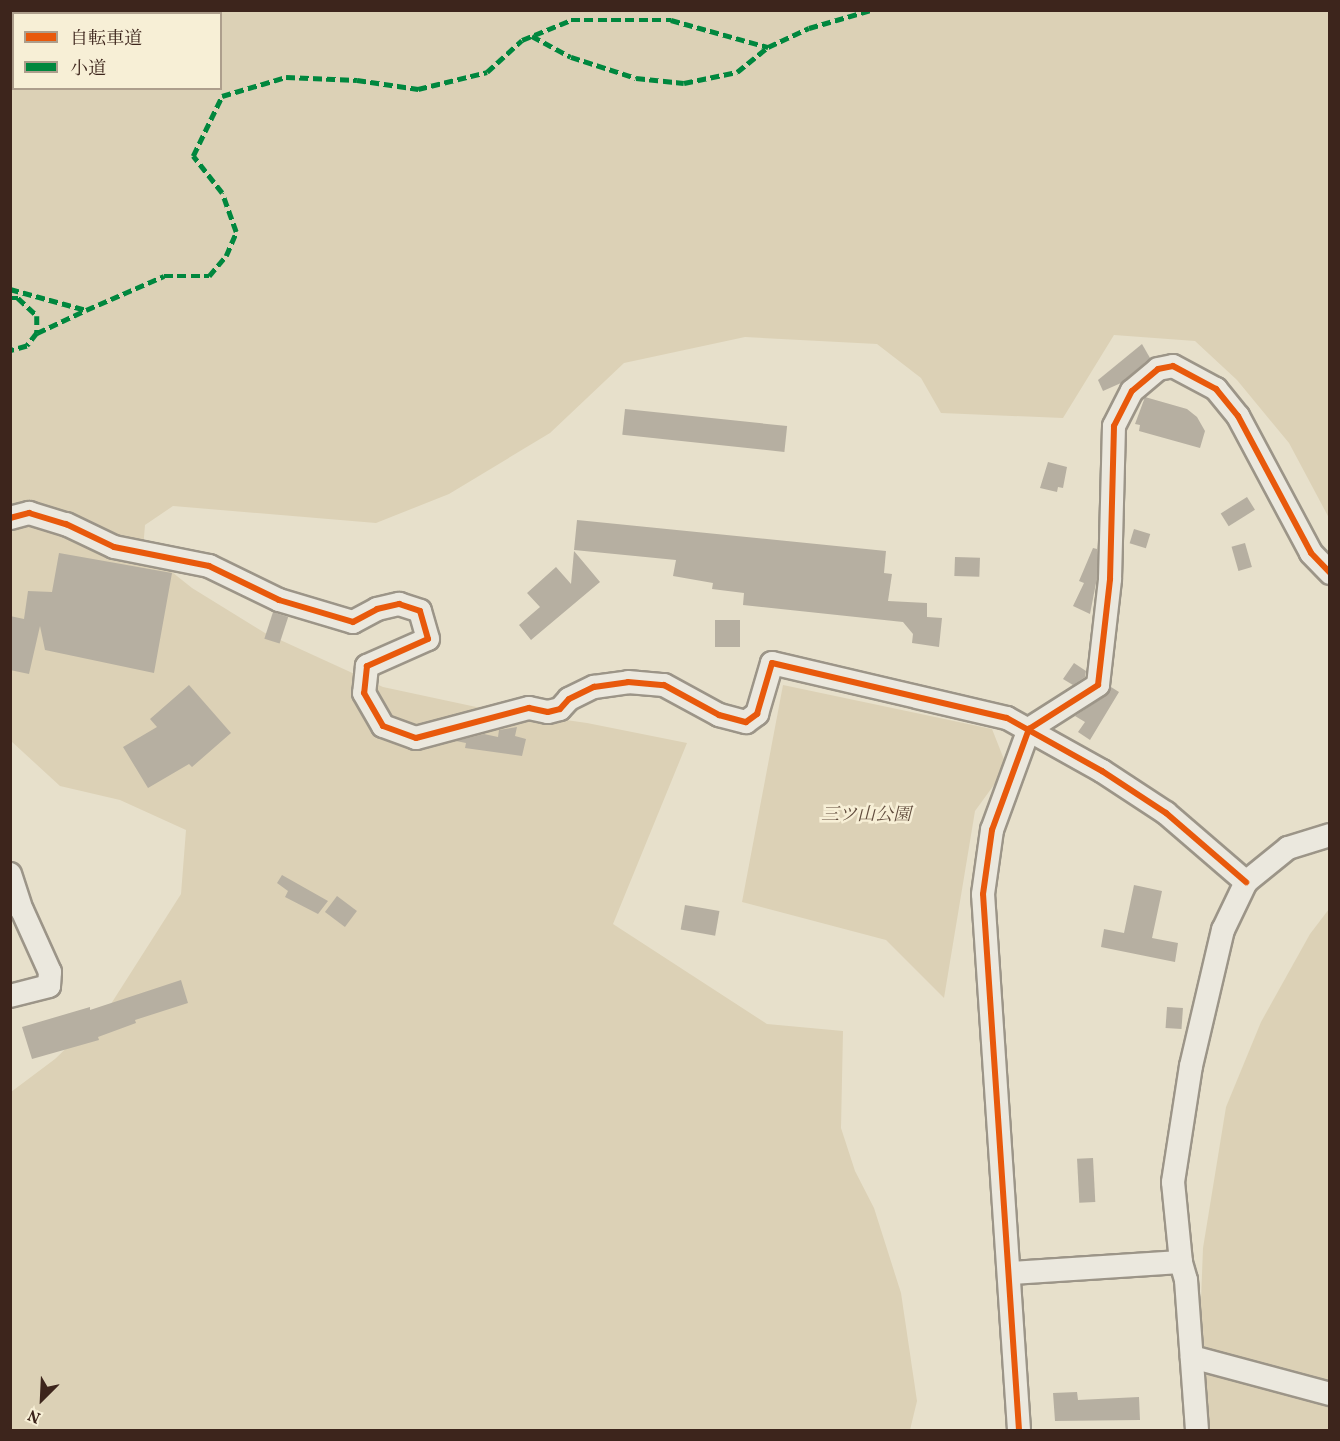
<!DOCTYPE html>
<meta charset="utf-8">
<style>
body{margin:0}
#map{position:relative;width:1340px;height:1441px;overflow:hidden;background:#e7e0cb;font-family:Vollkorn,"Noto Serif JP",serif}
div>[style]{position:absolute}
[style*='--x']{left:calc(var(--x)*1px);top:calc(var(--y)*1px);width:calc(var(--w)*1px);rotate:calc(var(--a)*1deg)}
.green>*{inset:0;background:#dcd1b6}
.building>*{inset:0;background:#b6afa1;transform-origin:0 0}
.roads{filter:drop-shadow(2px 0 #9c9588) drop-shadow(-2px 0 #9c9588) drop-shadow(0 2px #9c9588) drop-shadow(0 -2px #9c9588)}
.minor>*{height:22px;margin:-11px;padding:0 11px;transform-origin:11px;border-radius:11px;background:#ebe8de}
.quiet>*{height:4.5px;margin-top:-2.25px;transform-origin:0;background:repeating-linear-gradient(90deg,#00873e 0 9px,transparent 0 13.5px)}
.cycleway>*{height:6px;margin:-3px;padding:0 3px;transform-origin:3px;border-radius:3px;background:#e8590c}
span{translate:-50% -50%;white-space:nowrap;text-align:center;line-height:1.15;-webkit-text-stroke:5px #f7efd6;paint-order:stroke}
.park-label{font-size:18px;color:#624d3e;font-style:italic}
.frame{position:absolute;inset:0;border:12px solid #3d251c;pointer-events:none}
.legend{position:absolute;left:12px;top:12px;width:210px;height:78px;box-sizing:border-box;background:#f7efd6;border:2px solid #ad9e8c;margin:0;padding:8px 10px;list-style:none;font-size:18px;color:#3d251c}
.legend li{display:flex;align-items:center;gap:12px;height:30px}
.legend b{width:30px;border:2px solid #ad9e8c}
.north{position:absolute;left:12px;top:1369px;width:60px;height:60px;-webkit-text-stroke:4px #f7efd6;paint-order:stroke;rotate:204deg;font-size:16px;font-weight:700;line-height:24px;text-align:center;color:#3d251c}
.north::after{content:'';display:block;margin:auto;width:21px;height:27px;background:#3d251c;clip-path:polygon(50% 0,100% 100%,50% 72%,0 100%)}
</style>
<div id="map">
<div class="green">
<i style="clip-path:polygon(evenodd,11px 11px,1329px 11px,1329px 518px,1289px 443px,1237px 380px,1195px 341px,1114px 335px,1063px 418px,941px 413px,921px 378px,877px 344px,745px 337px,624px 363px,550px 433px,449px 494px,376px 523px,173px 506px,145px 525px,143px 549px,192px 588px,265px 633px,383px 687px,481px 708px,587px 723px,687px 743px,613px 924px,767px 1024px,843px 1031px,841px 1128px,855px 1171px,874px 1208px,901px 1293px,917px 1401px,910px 1430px,11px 1430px,11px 1092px,55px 1059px,109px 1007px,181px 894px,186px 830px,120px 800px,60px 786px,11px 741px,11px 11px,14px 14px,220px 14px,220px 88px,14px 88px,14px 14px)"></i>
<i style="clip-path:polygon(783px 685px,992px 729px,1007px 767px,975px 811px,944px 998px,886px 940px,742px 902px)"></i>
<i style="clip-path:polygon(1329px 909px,1329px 1430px,1196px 1430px,1203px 1248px,1226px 1107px,1261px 1022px,1310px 934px)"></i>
</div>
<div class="building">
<i style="clip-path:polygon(1142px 344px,1150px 358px,1121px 383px,1103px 391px,1098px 380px)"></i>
<i style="clip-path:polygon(1145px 397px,1187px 409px,1197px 417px,1205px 431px,1200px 448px,1139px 431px,1140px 425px,1135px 424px)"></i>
<i style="left:625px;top:409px;width:163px;height:26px;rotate:6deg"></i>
<i style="clip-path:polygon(1048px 462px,1067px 467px,1063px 488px,1058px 487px,1057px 492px,1040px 488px)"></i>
<i style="left:1247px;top:497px;width:15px;height:31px;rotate:58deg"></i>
<i style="clip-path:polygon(577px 520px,886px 551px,884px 573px,892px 574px,888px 601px,927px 603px,927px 617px,942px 618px,939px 647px,912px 643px,913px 634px,903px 622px,743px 605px,744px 593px,712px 589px,713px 583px,673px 576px,676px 560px,574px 550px)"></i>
<i style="left:1134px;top:529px;width:17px;height:15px;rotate:17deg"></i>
<i style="left:1245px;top:543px;width:25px;height:14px;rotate:74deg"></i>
<i style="clip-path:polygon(1093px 548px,1097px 549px,1097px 578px,1090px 614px,1073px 606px,1084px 583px,1079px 581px)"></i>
<i style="clip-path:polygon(574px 551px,600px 582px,531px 640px,519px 625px,540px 607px,527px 593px,556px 567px,571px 584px)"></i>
<i style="clip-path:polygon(59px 553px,172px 573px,154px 673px,45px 650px,40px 626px,29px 674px,10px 670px,10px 616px,24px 619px,28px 591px,52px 592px)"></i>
<i style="left:955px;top:557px;width:25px;height:19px;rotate:2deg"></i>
<i style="left:273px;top:612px;width:16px;height:28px;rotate:18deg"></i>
<i style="left:715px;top:620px;width:25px;height:27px"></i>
<i style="clip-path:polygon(1074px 663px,1086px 671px,1085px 677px,1073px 685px,1063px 679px)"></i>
<i style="clip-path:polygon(189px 685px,231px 733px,192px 767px,189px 764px,148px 788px,123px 747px,157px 727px,150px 719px)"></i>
<i style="clip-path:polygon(1111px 687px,1119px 692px,1090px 740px,1078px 732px,1085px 722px,1075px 716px,1105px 696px)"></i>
<i style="clip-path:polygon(517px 727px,515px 736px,526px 739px,522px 756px,465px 748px,466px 743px,456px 741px,484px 734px,498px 737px,499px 730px)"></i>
<i style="clip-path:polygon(282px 875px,328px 901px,318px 914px,285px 897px,288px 891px,277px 883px)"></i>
<i style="clip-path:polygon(1134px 885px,1162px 891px,1152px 938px,1178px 943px,1175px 962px,1101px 947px,1104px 929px,1124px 933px)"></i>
<i style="left:337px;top:896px;width:25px;height:20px;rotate:37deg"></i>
<i style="left:685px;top:905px;width:35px;height:25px;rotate:10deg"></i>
<i style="clip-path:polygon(181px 980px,188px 1003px,135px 1020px,136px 1023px,98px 1037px,99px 1040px,32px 1059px,22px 1027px,90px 1007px,90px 1010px)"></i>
<i style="left:1167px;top:1007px;width:16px;height:21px;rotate:4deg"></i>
<i style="left:1093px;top:1158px;width:44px;height:16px;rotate:87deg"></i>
<i style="clip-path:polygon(1077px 1392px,1078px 1400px,1139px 1397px,1140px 1420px,1055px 1421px,1053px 1393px)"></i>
</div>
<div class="roads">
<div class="minor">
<i style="--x:10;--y:518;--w:20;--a:-15"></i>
<i style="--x:29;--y:513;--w:39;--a:17"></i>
<i style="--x:66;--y:524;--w:53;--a:25.6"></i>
<i style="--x:114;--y:547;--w:97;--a:11.3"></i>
<i style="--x:209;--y:566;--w:78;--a:25.9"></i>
<i style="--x:279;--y:600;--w:77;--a:16.6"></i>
<i style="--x:353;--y:622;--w:27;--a:-28"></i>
<i style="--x:377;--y:609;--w:23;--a:-13"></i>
<i style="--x:399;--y:604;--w:22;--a:18"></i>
<i style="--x:420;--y:611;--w:29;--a:74"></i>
<i style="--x:428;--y:639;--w:67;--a:156.1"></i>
<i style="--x:367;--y:666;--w:27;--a:96"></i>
<i style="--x:364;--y:693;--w:38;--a:60"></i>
<i style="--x:383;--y:726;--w:35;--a:20"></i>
<i style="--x:416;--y:738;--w:117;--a:-14.9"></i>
<i style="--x:529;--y:708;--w:19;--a:12"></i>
<i style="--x:548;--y:712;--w:12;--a:-14"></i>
<i style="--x:560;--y:709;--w:13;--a:-48"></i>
<i style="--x:569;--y:699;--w:28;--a:-26"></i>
<i style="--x:594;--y:687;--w:34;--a:-8"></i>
<i style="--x:628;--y:682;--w:36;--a:5"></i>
<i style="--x:664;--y:685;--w:63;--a:28.6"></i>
<i style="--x:719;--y:715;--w:28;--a:15"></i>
<i style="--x:746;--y:722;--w:14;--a:-36"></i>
<i style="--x:757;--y:714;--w:53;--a:-73.6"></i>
<i style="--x:772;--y:663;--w:241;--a:13.2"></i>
<i style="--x:1007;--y:718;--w:109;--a:29.2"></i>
<i style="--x:1102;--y:771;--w:77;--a:33.3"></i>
<i style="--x:1166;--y:813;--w:106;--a:40.8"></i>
<i style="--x:10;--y:874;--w:38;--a:72"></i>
<i style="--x:22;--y:910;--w:68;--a:65.7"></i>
<i style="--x:50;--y:972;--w:14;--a:94"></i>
<i style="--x:49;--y:986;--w:40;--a:165.6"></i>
<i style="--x:1011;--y:1273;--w:170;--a:-3.7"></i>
<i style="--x:1192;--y:1357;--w:143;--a:15"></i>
<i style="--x:1019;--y:1430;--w:537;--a:-93.84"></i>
<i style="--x:983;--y:894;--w:65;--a:-82"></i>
<i style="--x:992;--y:830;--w:108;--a:-69.9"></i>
<i style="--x:1029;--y:729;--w:82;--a:-32.5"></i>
<i style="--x:1098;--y:685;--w:107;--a:-83.5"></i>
<i style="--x:1110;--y:579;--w:153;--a:-88.5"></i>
<i style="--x:1114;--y:426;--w:39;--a:-63"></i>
<i style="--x:1132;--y:391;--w:34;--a:-40"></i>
<i style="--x:1158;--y:369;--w:15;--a:-11"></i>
<i style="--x:1173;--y:366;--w:49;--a:28.1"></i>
<i style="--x:1216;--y:389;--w:35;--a:51"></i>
<i style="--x:1238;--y:416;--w:155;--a:61.9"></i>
<i style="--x:1311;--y:553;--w:28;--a:46"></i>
<i style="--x:1197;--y:1430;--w:150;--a:-94.2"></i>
<i style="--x:1186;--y:1280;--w:19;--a:-106"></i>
<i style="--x:1181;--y:1262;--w:80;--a:-95.7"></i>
<i style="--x:1173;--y:1182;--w:117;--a:-81.2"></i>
<i style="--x:1191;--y:1066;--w:140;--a:-76.8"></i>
<i style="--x:1223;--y:930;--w:53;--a:-64.4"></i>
<i style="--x:1246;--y:882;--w:54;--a:-39"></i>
<i style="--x:1288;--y:848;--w:44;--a:-17.2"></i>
</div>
</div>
<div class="quiet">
<i style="--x:532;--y:36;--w:44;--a:28.3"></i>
<i style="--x:571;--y:57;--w:68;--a:17.9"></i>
<i style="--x:636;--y:78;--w:48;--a:5.9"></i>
<i style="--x:684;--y:83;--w:54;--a:-11.7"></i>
<i style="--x:737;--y:72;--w:40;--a:-39"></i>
<i style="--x:10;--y:289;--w:79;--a:15.4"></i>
<i style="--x:86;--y:310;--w:85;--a:-23.6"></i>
<i style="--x:164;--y:276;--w:45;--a:0"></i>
<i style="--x:209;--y:276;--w:26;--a:-50"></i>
<i style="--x:226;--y:256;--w:26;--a:-67"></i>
<i style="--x:236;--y:232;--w:41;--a:-109.7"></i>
<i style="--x:222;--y:193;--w:47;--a:-128.1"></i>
<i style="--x:193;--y:156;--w:67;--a:-64.2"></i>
<i style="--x:222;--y:96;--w:67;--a:-16.5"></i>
<i style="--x:286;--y:77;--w:71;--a:2.4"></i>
<i style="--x:357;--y:80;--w:62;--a:8.4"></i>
<i style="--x:418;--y:89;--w:71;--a:-13.8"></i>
<i style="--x:487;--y:72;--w:47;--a:-42.4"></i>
<i style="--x:522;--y:40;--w:53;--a:-22.2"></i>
<i style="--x:571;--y:20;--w:100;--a:0"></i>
<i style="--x:671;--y:20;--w:101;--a:15.6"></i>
<i style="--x:768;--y:47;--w:45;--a:-24.9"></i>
<i style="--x:809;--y:28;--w:65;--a:-16.2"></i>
<i style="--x:10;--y:298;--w:8;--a:0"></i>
<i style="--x:18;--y:298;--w:26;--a:43"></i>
<i style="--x:37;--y:316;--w:17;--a:90"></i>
<i style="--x:37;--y:333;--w:16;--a:128"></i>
<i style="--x:27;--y:346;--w:18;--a:164"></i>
<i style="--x:37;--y:333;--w:54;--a:-25.1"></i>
</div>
<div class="cycleway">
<i style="--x:10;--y:518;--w:20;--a:-15"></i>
<i style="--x:29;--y:513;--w:39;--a:17"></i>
<i style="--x:66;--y:524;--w:53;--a:25.6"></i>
<i style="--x:114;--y:547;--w:97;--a:11.3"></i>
<i style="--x:209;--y:566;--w:78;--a:25.9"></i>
<i style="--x:279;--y:600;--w:77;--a:16.6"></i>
<i style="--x:353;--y:622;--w:27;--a:-28"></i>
<i style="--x:377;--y:609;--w:23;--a:-13"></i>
<i style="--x:399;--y:604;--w:22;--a:18"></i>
<i style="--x:420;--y:611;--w:29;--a:74"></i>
<i style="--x:428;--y:639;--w:67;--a:156.1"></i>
<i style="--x:367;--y:666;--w:27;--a:96"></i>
<i style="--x:364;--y:693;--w:38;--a:60"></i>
<i style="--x:383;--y:726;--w:35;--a:20"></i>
<i style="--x:416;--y:738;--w:117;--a:-14.9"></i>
<i style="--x:529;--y:708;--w:19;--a:12"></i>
<i style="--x:548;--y:712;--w:12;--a:-14"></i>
<i style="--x:560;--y:709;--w:13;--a:-48"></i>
<i style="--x:569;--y:699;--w:28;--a:-26"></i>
<i style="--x:594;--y:687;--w:34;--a:-8"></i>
<i style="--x:628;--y:682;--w:36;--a:5"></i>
<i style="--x:664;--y:685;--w:63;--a:28.6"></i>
<i style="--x:719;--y:715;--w:28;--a:15"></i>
<i style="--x:746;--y:722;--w:14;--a:-36"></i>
<i style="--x:757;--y:714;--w:53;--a:-73.6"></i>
<i style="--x:772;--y:663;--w:241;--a:13.2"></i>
<i style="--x:1007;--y:718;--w:109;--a:29.2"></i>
<i style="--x:1102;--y:771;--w:77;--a:33.3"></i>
<i style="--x:1166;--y:813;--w:106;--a:40.8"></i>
<i style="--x:1019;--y:1430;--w:537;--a:-93.84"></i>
<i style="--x:983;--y:894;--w:65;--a:-82"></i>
<i style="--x:992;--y:830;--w:108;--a:-69.9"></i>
<i style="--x:1029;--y:729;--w:82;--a:-32.5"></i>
<i style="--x:1098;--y:685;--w:107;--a:-83.5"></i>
<i style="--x:1110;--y:579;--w:153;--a:-88.5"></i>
<i style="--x:1114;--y:426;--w:39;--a:-63"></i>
<i style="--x:1132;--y:391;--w:34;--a:-40"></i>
<i style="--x:1158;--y:369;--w:15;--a:-11"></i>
<i style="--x:1173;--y:366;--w:49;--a:28.1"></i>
<i style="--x:1216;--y:389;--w:35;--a:51"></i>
<i style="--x:1238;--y:416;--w:155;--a:61.9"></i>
<i style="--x:1311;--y:553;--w:28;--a:46"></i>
</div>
<div class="park-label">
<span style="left:866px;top:816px">三ツ山公園</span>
</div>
<div class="frame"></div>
<ul class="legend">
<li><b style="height:8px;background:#e8590c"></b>自転車道</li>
<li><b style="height:8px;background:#00873e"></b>小道</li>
</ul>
<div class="north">N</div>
</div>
